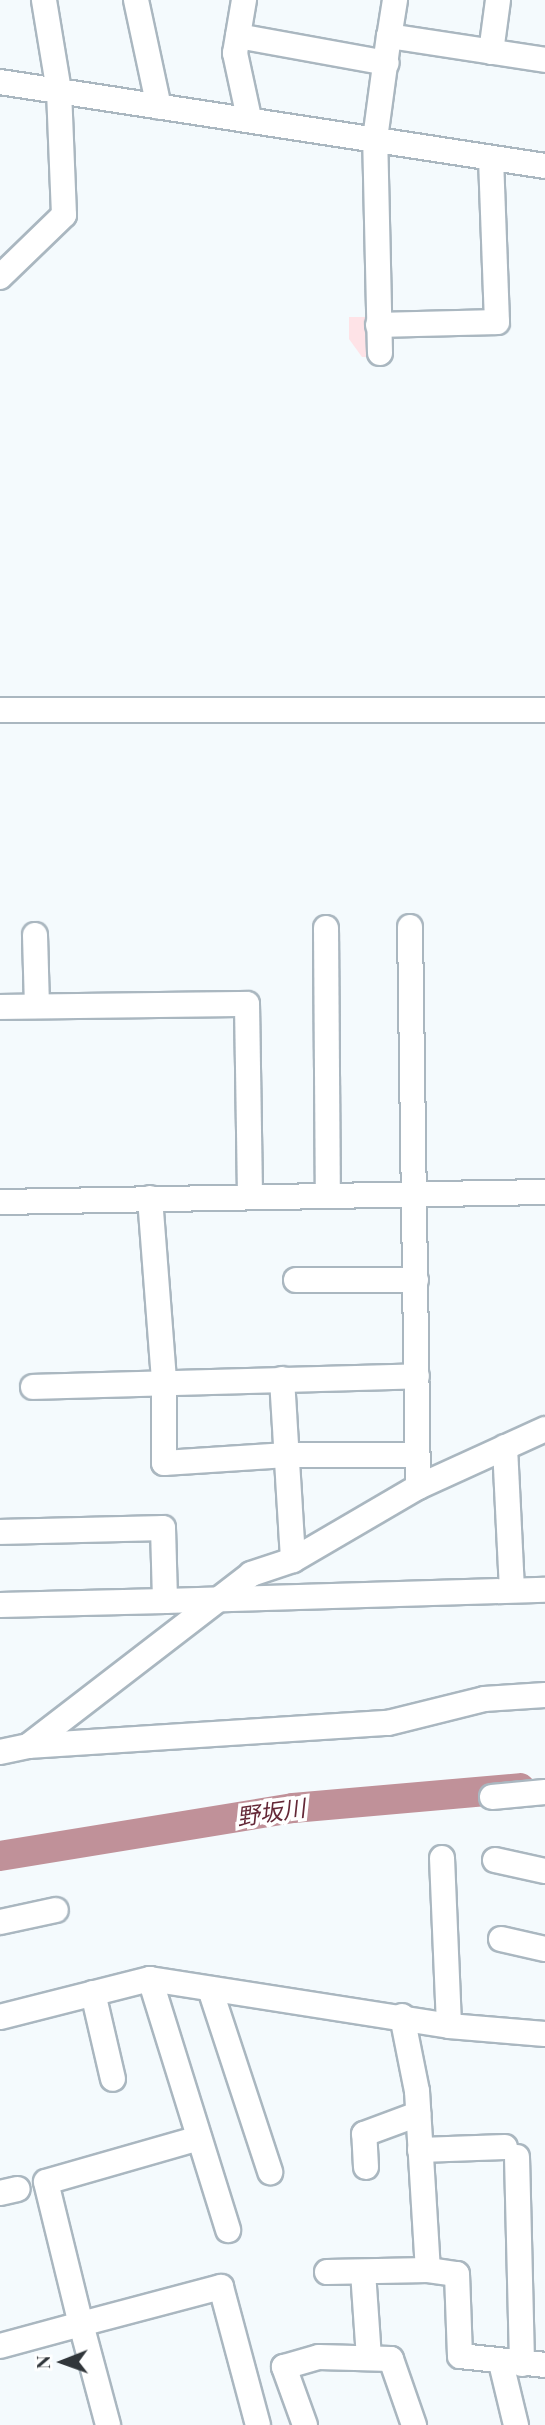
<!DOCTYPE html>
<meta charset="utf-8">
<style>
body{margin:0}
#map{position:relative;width:545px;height:2425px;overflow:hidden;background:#f4fafd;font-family:"Playfair Display","Noto Sans JP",serif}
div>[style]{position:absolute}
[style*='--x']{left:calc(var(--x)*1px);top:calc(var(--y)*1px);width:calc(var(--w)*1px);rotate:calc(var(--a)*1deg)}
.green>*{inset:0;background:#fee3e7}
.river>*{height:30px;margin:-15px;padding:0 15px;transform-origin:15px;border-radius:15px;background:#c09199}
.roads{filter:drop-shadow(2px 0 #aab7c0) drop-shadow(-2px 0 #aab7c0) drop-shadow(0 2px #aab7c0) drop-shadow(0 -2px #aab7c0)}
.minor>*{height:24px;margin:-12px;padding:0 12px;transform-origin:12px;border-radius:12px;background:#fff}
span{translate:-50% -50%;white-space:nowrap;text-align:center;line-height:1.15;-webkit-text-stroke:7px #fff;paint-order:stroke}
.water-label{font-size:23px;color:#642837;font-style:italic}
.north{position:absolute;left:28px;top:2327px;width:70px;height:70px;-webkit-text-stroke:5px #fff;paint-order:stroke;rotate:269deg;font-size:19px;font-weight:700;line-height:28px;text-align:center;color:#31363a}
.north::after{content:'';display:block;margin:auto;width:24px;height:32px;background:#31363a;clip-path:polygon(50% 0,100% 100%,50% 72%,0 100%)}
</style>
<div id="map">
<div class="green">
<i style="clip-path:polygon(349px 317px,372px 317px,373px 357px,362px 357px,349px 339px)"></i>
</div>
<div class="river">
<i style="--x:0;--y:1856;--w:297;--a:-9.3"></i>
<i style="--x:293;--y:1808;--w:228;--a:-5"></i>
</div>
<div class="roads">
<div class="minor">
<i style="--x:136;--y:0;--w:109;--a:77.9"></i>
<i style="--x:244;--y:0;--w:54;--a:99.6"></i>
<i style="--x:235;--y:53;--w:66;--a:77.8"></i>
<i style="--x:395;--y:0;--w:36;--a:99"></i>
<i style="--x:389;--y:36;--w:158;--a:8.7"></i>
<i style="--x:238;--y:36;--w:151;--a:10.3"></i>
<i style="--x:491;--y:52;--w:52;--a:-82.3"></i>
<i style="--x:0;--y:82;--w:551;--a:8.76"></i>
<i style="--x:0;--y:277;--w:89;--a:-44.1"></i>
<i style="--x:64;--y:215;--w:124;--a:-92.3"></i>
<i style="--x:59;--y:91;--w:92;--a:-99.4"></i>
<i style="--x:378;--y:325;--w:119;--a:-1.4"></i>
<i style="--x:497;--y:322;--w:161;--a:-92.1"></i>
<i style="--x:380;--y:353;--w:214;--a:-91.3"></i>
<i style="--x:375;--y:139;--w:104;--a:-82.3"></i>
<i style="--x:0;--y:710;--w:545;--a:0"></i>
<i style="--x:410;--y:927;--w:560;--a:89.18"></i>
<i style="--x:326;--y:928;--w:267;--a:89.6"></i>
<i style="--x:35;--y:935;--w:71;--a:88.4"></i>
<i style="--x:0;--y:1007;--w:247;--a:-0.7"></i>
<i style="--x:247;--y:1004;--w:192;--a:89.1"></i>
<i style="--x:150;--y:1198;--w:185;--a:85.6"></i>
<i style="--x:164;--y:1382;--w:81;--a:90"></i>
<i style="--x:164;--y:1463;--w:123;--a:-3.7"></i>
<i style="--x:287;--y:1455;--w:130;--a:0"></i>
<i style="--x:0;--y:1202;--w:545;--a:-1.05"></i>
<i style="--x:296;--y:1280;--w:120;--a:0"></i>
<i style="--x:282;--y:1379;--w:181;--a:86.5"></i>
<i style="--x:33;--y:1387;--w:384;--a:-1.6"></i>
<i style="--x:505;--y:1447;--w:143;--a:87.2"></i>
<i style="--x:0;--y:1532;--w:163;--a:-1.4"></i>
<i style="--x:163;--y:1528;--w:73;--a:88.4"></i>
<i style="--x:165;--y:1601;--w:380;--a:-1.7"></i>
<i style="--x:0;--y:1605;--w:165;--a:-1.4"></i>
<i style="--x:28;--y:1746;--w:282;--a:-37.6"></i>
<i style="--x:251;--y:1574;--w:44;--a:-18.4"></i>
<i style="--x:293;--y:1560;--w:145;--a:-30.3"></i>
<i style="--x:418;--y:1487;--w:140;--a:-24.5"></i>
<i style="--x:0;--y:1752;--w:29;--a:-12"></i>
<i style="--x:28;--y:1746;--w:361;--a:-3.7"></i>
<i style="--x:388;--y:1723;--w:99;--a:-14"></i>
<i style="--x:484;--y:1699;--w:61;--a:-3.8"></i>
<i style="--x:492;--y:1797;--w:53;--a:-5.4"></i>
<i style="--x:442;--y:1858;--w:168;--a:87.6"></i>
<i style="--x:495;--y:1860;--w:51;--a:12.4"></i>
<i style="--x:0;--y:1922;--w:57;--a:-12.1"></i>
<i style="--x:501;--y:1939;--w:45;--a:12.8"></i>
<i style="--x:150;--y:1979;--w:263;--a:72.7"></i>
<i style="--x:210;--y:1989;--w:193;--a:71.8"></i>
<i style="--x:93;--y:1993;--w:88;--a:76.9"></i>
<i style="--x:402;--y:2016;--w:76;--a:78.7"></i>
<i style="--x:417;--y:2091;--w:179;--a:86.5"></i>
<i style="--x:428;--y:2270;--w:29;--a:8"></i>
<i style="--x:457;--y:2274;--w:82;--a:87.9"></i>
<i style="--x:460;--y:2356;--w:85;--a:6"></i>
<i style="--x:0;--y:2017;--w:155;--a:-14.2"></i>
<i style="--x:150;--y:1979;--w:303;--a:8.9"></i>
<i style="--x:449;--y:2026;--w:96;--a:4.8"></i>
<i style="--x:199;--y:2138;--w:159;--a:164"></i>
<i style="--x:46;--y:2182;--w:146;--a:76.2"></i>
<i style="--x:81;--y:2324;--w:145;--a:-14.8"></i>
<i style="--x:221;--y:2287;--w:143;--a:75"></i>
<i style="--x:420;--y:2150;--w:85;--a:-2"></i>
<i style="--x:517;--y:2157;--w:207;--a:88.6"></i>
<i style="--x:366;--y:2167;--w:33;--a:-93"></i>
<i style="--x:364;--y:2134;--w:58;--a:-20.3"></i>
<i style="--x:0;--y:2193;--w:18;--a:-13"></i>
<i style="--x:327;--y:2272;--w:101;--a:-1.1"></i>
<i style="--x:363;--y:2272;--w:86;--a:86"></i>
<i style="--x:0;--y:2346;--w:84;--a:-15.2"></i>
<i style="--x:81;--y:2324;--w:105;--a:75"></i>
<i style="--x:501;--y:2363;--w:64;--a:76.4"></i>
<i style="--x:305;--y:2425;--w:62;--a:-109.9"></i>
<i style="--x:284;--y:2367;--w:36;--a:-16"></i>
<i style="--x:319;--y:2357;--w:72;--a:1.6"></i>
<i style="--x:391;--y:2359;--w:70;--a:70.8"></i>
</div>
</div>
<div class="water-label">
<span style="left:271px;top:1812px;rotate:-8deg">野坂川</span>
</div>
<div class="north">N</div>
</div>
